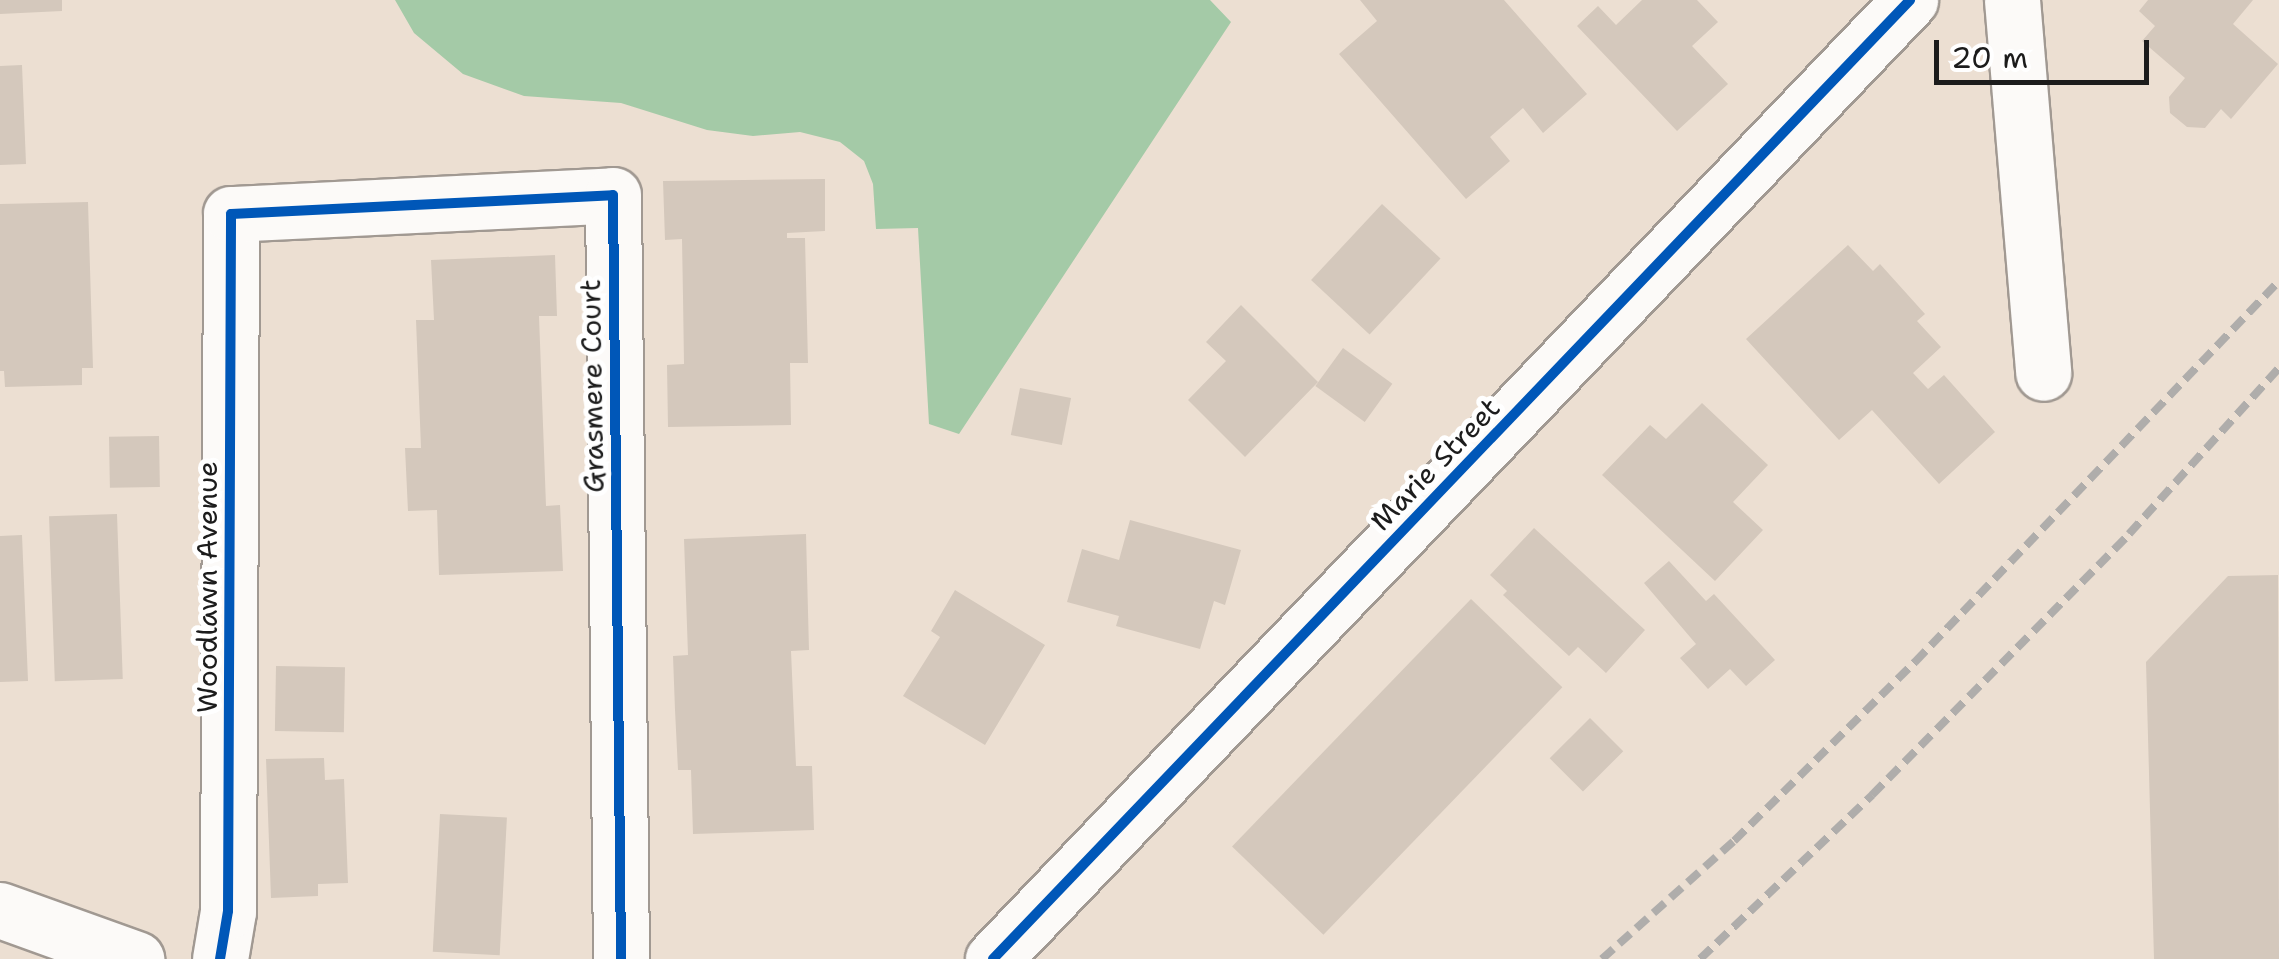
<!DOCTYPE html>
<style>
body{margin:0}
#map{position:relative;width:2279px;height:959px;overflow:hidden;background:#ecdfd2;font-family:"Shantell Sans",sans-serif}
div>[style]{position:absolute}
[style*='--x']{left:calc(var(--x)*1px);top:calc(var(--y)*1px);width:calc(var(--w)*1px);rotate:calc(var(--a)*1deg)}
.forest>*{inset:0;background:#a4caa7}
.building>*{inset:0;background:#d4c8bc;transform-origin:0 0}
.roads{filter:drop-shadow(2px 0 #a19992) drop-shadow(-2px 0 #a19992) drop-shadow(0 2px #a19992) drop-shadow(0 -2px #a19992)}
.minor>*{height:55px;margin:-27.5px;padding:0 27.5px;transform-origin:27.5px;border-radius:27.5px;background:#fcfaf8}
.rail>*{height:8px;margin-top:-4px;transform-origin:0;background:repeating-linear-gradient(90deg,#afadab 0 15px,transparent 0 23px)}
.cycleway>*{height:10px;margin:-5px;padding:0 5px;transform-origin:5px;border-radius:5px;background:#0057b8}
span{translate:-50% -50%;white-space:nowrap;text-align:center;line-height:1.15;-webkit-text-stroke:10px #fff;paint-order:stroke}
.street-label{font-size:28px;color:#1c1c1c}
.scale{position:absolute;left:1934px;top:40px;width:215px;height:45px;box-sizing:border-box;border:5px solid #1c1c1c;border-top:0;padding-left:12px;font-size:30px;line-height:35px;white-space:nowrap;color:#1c1c1c;-webkit-text-stroke:8px #fff;paint-order:stroke}
</style>
<div id="map">
<div class="forest">
<i style="clip-path:polygon(395px 0,1210px 0,1231px 22px,959px 434px,929px 424px,918px 228px,876px 229px,873px 184px,864px 161px,840px 142px,800px 132px,753px 136px,707px 130px,621px 103px,524px 96px,463px 74px,414px 33px)"></i>
</div>
<div class="building">
<i style="clip-path:polygon(0 0,62px 0,62px 11px,0 14px)"></i>
<i style="clip-path:polygon(1360px 0,1504px 0,1587px 94px,1543px 133px,1523px 108px,1490px 137px,1510px 161px,1466px 199px,1339px 54px,1377px 21px)"></i>
<i style="clip-path:polygon(1642px 0,1697px 0,1718px 22px,1692px 46px,1728px 84px,1677px 131px,1577px 26px,1598px 6px,1616px 25px)"></i>
<i style="clip-path:polygon(2148px 0,2253px 0,2233px 24px,2278px 64px,2231px 119px,2221px 109px,2205px 128px,2187px 127px,2170px 113px,2169px 97px,2185px 78px,2142px 41px,2155px 26px,2139px 11px)"></i>
<i style="clip-path:polygon(22px 65px,26px 164px,0 165px,0 66px)"></i>
<i style="clip-path:polygon(825px 179px,825px 231px,787px 233px,787px 238px,805px 238px,808px 363px,790px 363px,791px 425px,668px 427px,667px 365px,684px 364px,683px 297px,682px 239px,665px 240px,663px 181px)"></i>
<i style="clip-path:polygon(88px 202px,93px 368px,82px 368px,82px 385px,5px 387px,4px 371px,0 371px,0 204px)"></i>
<i style="left:1382px;top:204px;width:80px;height:104px;rotate:43deg"></i>
<i style="clip-path:polygon(1848px 245px,1873px 271px,1880px 264px,1925px 314px,1917px 321px,1941px 347px,1913px 373px,1928px 389px,1944px 375px,1995px 432px,1939px 484px,1872px 410px,1839px 440px,1746px 339px)"></i>
<i style="clip-path:polygon(555px 255px,557px 316px,539px 316px,546px 506px,560px 505px,563px 571px,439px 575px,437px 510px,408px 511px,405px 448px,421px 448px,416px 320px,434px 320px,431px 260px)"></i>
<i style="clip-path:polygon(1241px 305px,1318px 382px,1245px 457px,1188px 400px,1226px 361px,1206px 342px)"></i>
<i style="left:1343px;top:348px;width:61px;height:47px;rotate:36deg"></i>
<i style="left:1020px;top:388px;width:52px;height:48px;rotate:11deg"></i>
<i style="clip-path:polygon(1702px 403px,1768px 465px,1733px 502px,1763px 530px,1715px 581px,1602px 475px,1650px 425px,1666px 439px)"></i>
<i style="left:159px;top:436px;width:51px;height:50px;rotate:89deg"></i>
<i style="left:117px;top:514px;width:165px;height:68px;rotate:88deg"></i>
<i style="clip-path:polygon(1130px 520px,1241px 550px,1225px 605px,1214px 601px,1200px 649px,1116px 626px,1119px 616px,1067px 602px,1082px 549px,1119px 560px)"></i>
<i style="clip-path:polygon(1534px 528px,1645px 630px,1606px 673px,1578px 647px,1569px 656px,1503px 595px,1507px 591px,1490px 575px)"></i>
<i style="clip-path:polygon(806px 534px,809px 650px,791px 651px,796px 766px,812px 766px,814px 830px,693px 834px,691px 770px,678px 770px,675px 710px,673px 656px,688px 655px,684px 539px)"></i>
<i style="clip-path:polygon(22px 535px,28px 681px,0 682px,0 536px)"></i>
<i style="clip-path:polygon(1669px 561px,1706px 601px,1714px 594px,1775px 660px,1746px 686px,1730px 669px,1708px 689px,1680px 658px,1696px 644px,1644px 583px)"></i>
<i style="clip-path:polygon(2278px 575px,2279px 959px,2154px 959px,2146px 662px,2228px 576px)"></i>
<i style="clip-path:polygon(955px 590px,1045px 645px,985px 745px,903px 696px,940px 637px,931px 631px)"></i>
<i style="left:1471px;top:599px;width:127px;height:344px;rotate:44deg"></i>
<i style="left:276px;top:666px;width:69px;height:65px;rotate:1deg"></i>
<i style="left:1590px;top:718px;width:47px;height:57px;rotate:45deg"></i>
<i style="clip-path:polygon(324px 758px,325px 780px,344px 779px,348px 883px,318px 884px,318px 896px,271px 898px,266px 759px)"></i>
<i style="left:440px;top:814px;width:67px;height:138px;rotate:3deg"></i>
</div>
<div class="roads">
<div class="minor">
<i style="--x:2012;--y:0;--w:374;--a:85.2"></i>
<i style="--x:0;--y:910;--w:145;--a:19.8"></i>
<i style="--x:220;--y:959;--w:49;--a:-80.5"></i>
<i style="--x:228;--y:911;--w:697;--a:-89.75"></i>
<i style="--x:231;--y:214;--w:382;--a:-2.8"></i>
<i style="--x:613;--y:195;--w:764;--a:89.4"></i>
<i style="--x:993;--y:959;--w:1327;--a:-46.28"></i>
</div>
</div>
<div class="rail">
<i style="--x:1602;--y:959;--w:177;--a:-41.8"></i>
<i style="--x:1734;--y:841;--w:255;--a:-44.7"></i>
<i style="--x:1915;--y:662;--w:527;--a:-46.31"></i>
<i style="--x:1700;--y:959;--w:238;--a:-43.6"></i>
<i style="--x:1872;--y:795;--w:366;--a:-45.4"></i>
<i style="--x:2129;--y:534;--w:224;--a:-47.9"></i>
</div>
<div class="cycleway">
<i style="--x:220;--y:959;--w:49;--a:-80.5"></i>
<i style="--x:228;--y:911;--w:697;--a:-89.75"></i>
<i style="--x:231;--y:214;--w:382;--a:-2.8"></i>
<i style="--x:613;--y:195;--w:764;--a:89.4"></i>
<i style="--x:993;--y:959;--w:1327;--a:-46.28"></i>
</div>
<div class="street-label">
<span style="left:592px;top:386px;rotate:-91deg">Grasmere Court</span>
<span style="left:1435px;top:464px;rotate:-46deg">Marie Street</span>
<span style="left:207px;top:587px;rotate:-90deg">Woodlawn Avenue</span>
</div>
<div class="scale">20 m</div>
</div>
